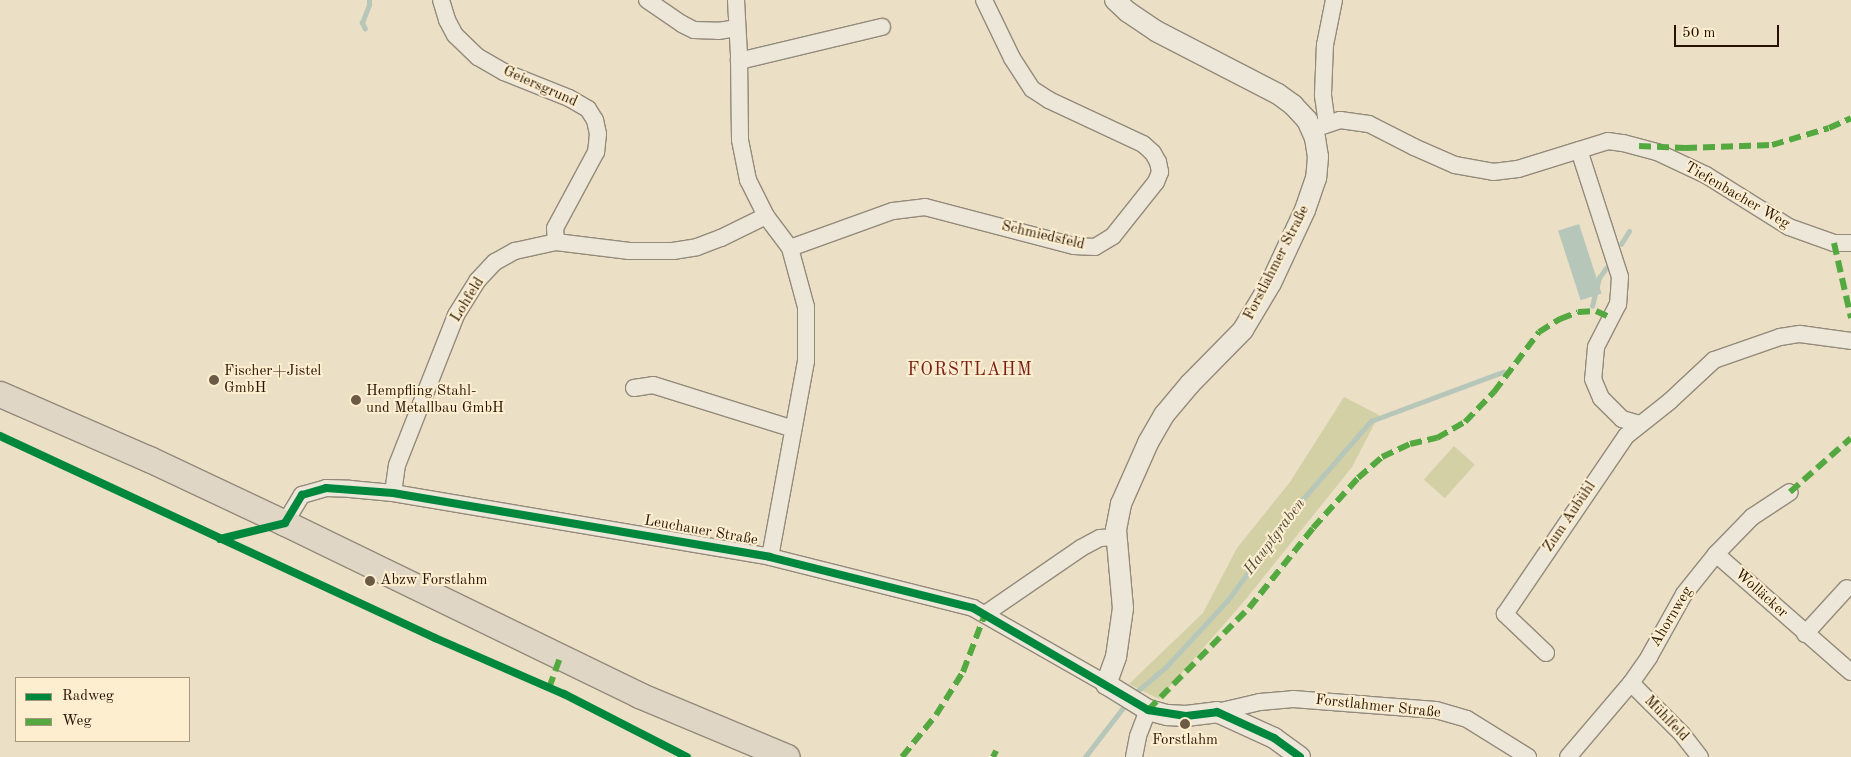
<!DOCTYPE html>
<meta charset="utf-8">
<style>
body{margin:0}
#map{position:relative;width:1851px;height:757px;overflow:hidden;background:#ebdfc5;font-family:"Old Standard TT",serif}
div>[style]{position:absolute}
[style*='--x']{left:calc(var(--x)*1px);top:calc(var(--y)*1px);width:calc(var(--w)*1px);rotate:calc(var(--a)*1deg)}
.green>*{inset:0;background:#d3d0a6;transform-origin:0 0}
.water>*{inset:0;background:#b6c7ba;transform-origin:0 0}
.stream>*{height:4.5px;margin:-2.25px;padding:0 2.25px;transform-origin:2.25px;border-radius:2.25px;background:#b6c7ba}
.roads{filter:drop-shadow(1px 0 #948a7a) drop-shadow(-1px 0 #948a7a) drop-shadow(0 1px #948a7a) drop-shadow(0 -1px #948a7a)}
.minor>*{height:16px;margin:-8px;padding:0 8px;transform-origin:8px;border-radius:8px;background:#ede7da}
.tertiary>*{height:20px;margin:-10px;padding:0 10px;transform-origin:10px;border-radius:10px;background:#ede7da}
.primary>*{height:25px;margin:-12.5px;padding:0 12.5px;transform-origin:12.5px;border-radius:12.5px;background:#e0d6c5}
.quiet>*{height:6px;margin-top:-3px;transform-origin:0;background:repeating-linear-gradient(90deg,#53a840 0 12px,transparent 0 18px)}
.cycleway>*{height:8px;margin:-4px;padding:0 4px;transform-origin:4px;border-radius:4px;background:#00873e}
.dots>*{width:14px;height:14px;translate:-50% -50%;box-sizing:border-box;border:2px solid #fceecf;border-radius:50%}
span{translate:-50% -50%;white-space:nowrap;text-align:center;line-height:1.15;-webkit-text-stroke:4px #fceecf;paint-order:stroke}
.street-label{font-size:15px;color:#261200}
.poi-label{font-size:15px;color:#261200}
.left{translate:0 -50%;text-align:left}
.water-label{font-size:16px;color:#514e3f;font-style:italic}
.quarter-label{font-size:18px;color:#7a1f14;letter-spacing:1px}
.legend{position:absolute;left:15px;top:677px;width:175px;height:65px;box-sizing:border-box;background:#fceecf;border:1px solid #a6967c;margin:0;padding:6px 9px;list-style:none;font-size:15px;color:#261200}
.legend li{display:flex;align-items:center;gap:10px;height:25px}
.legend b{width:25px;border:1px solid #a6967c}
.scale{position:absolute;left:1674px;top:25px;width:105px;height:22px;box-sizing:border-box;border:2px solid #261200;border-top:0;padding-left:6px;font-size:15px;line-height:18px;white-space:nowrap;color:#261200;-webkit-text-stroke:4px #fceecf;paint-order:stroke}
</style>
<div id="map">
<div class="green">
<i style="clip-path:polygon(1344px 397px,1379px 415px,1352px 467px,1246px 599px,1159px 699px,1129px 684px,1203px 613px,1237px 548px,1290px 482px)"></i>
<i style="left:1454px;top:446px;width:28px;height:45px;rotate:42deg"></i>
</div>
<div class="water">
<i style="left:1579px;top:224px;width:73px;height:22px;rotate:72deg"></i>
</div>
<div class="stream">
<i style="--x:365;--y:29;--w:7;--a:-117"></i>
<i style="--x:362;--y:23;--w:19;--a:-69"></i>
<i style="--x:369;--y:5;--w:5;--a:-90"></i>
<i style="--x:1621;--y:244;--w:15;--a:-58"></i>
<i style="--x:1592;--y:306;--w:29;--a:-76"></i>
<i style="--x:1599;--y:278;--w:12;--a:-55"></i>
<i style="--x:1134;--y:694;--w:42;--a:-40.2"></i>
<i style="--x:1166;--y:667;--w:90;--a:-47.3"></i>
<i style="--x:1227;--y:601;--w:126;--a:-53.4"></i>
<i style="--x:1302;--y:500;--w:105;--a:-48.9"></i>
<i style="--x:1371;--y:421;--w:141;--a:-20.4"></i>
<i style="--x:1085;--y:757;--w:67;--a:-52.3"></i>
</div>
<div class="roads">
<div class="minor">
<i style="--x:441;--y:0;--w:21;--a:73"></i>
<i style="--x:447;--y:20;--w:17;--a:62"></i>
<i style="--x:455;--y:35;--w:32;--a:44"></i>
<i style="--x:478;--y:57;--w:30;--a:30"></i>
<i style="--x:504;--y:72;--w:70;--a:21.8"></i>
<i style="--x:569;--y:98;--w:22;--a:30"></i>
<i style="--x:588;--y:109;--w:13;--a:58"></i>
<i style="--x:595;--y:120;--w:14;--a:78"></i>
<i style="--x:598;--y:134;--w:18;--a:96"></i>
<i style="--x:596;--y:152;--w:86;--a:118.3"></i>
<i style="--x:555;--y:228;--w:14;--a:86"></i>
<i style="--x:647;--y:0;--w:42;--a:34.4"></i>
<i style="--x:682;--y:24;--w:13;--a:27"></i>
<i style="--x:694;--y:30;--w:24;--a:2"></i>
<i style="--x:718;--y:31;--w:19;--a:-9"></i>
<i style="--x:736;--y:0;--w:56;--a:86.9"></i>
<i style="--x:739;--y:56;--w:84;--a:89.3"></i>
<i style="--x:740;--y:140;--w:41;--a:78.7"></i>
<i style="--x:748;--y:180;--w:40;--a:63.4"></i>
<i style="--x:766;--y:216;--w:40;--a:53"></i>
<i style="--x:790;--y:248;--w:61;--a:74.8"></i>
<i style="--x:806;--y:307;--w:54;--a:90"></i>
<i style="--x:806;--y:361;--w:199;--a:100.4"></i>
<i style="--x:739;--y:61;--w:147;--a:-13.4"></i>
<i style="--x:1327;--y:124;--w:30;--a:-98"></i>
<i style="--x:1323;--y:94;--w:49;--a:-87.7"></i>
<i style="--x:1325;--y:45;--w:46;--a:-78.7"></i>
<i style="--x:1311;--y:130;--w:31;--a:-19"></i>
<i style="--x:1340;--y:120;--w:29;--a:8"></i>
<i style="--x:1369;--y:124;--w:51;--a:27.1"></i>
<i style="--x:1414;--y:147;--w:45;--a:23.7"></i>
<i style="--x:1455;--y:165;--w:39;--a:10"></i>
<i style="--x:1493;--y:172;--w:25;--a:-7"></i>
<i style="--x:1518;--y:169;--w:94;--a:-17.3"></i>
<i style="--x:1608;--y:141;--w:15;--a:8"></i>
<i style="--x:1623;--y:143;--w:35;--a:15"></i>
<i style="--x:1657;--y:152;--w:54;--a:25.1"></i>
<i style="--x:1706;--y:175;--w:98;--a:32.1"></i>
<i style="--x:1789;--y:227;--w:48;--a:19.6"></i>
<i style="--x:1834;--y:243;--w:17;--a:0"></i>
<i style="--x:1579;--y:150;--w:133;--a:72.1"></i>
<i style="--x:1620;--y:277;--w:27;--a:94"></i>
<i style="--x:1618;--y:304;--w:48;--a:117.1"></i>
<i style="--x:1596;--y:347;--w:32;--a:95"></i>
<i style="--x:1593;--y:379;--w:21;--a:67"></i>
<i style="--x:1601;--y:398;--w:30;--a:45"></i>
<i style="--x:1622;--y:419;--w:19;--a:16"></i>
<i style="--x:790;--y:248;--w:109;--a:-19.8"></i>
<i style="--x:893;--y:211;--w:32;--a:-7"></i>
<i style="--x:925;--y:207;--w:154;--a:14.7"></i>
<i style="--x:1074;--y:246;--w:21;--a:3"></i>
<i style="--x:1095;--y:247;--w:21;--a:-31"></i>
<i style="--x:1113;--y:236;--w:69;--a:-51.5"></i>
<i style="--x:1156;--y:182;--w:11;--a:-68"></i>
<i style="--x:1160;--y:172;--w:10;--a:-101"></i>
<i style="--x:1158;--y:162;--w:10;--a:-119"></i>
<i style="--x:1153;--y:153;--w:13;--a:-138"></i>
<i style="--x:1143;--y:144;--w:104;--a:-154.9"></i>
<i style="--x:1049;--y:100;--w:20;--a:-147"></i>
<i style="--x:1032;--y:89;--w:37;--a:-123"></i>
<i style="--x:1012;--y:58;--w:64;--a:-115.8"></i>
<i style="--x:634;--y:388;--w:19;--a:-9"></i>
<i style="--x:653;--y:385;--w:147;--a:17.4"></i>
<i style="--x:393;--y:493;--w:28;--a:-82"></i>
<i style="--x:397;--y:465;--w:161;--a:-68.5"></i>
<i style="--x:456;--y:315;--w:40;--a:-58"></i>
<i style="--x:477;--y:281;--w:26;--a:-47"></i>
<i style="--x:495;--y:262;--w:23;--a:-29"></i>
<i style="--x:515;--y:251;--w:42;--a:-12.4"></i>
<i style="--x:556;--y:242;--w:74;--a:7"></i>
<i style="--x:629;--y:251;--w:44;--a:0"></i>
<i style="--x:673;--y:251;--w:24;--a:-9"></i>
<i style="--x:697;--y:247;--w:26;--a:-21"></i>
<i style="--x:721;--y:238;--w:50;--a:-26.1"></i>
<i style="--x:285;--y:523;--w:33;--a:-59"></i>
<i style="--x:302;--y:495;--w:25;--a:-16"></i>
<i style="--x:326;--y:488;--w:24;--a:2"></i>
<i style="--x:350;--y:489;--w:43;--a:5.3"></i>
<i style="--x:393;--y:493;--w:382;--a:9.6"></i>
<i style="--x:770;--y:557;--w:209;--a:14.1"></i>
<i style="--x:973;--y:608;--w:153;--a:29.7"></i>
<i style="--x:1716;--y:554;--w:179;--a:41.2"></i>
<i style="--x:985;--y:614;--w:116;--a:-34.5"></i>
<i style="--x:1081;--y:548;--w:21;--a:-28"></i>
<i style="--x:1100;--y:538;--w:17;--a:-3"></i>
<i style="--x:1805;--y:634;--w:62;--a:-47.6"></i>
<i style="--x:1546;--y:653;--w:57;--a:-136.4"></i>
<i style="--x:1505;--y:614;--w:215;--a:-55.8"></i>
<i style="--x:1626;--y:436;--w:56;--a:-38.5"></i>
<i style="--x:1670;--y:401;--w:60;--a:-43"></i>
<i style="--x:1714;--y:360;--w:70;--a:-19.2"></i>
<i style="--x:1780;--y:337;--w:20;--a:-9"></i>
<i style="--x:1800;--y:334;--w:51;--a:7.8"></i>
<i style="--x:1631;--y:683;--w:72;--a:45"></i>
<i style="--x:1682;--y:734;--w:29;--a:52"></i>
<i style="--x:1217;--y:712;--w:44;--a:-13.1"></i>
<i style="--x:1260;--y:702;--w:33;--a:-5"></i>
<i style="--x:1293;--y:699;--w:143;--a:4.4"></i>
<i style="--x:1436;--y:710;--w:32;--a:16"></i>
<i style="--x:1467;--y:719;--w:72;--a:31.9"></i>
<i style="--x:1134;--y:757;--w:21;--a:-79"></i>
<i style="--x:1138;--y:736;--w:28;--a:-69"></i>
<i style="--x:1568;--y:757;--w:97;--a:-49.6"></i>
<i style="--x:1631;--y:683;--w:32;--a:-55"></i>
<i style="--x:1649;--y:657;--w:72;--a:-60.9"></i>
<i style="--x:1684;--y:594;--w:51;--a:-51.3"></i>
<i style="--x:1716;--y:554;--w:52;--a:-45.8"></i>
<i style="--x:1752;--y:517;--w:45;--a:-33.3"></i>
</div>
<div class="tertiary">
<i style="--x:1115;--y:0;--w:18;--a:43"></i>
<i style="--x:1128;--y:12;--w:34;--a:34"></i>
<i style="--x:1156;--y:31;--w:137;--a:27.3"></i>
<i style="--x:1278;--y:94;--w:19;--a:36"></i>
<i style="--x:1293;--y:105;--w:21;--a:47"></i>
<i style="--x:1307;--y:120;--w:20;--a:66"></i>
<i style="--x:1315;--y:138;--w:19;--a:81"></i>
<i style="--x:1318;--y:157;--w:21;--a:95"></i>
<i style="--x:1316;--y:178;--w:34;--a:109"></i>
<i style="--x:1305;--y:210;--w:81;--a:115"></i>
<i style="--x:1271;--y:283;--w:55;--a:120.8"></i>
<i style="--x:1243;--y:330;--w:76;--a:134.5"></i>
<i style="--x:1190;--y:384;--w:40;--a:130"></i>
<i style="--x:1164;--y:415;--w:32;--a:120"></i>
<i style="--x:1148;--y:443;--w:67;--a:113.9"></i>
<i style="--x:1121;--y:504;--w:26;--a:101"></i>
<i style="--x:1116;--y:530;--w:78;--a:84.9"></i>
<i style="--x:1123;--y:608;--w:49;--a:98.1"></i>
<i style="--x:1116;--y:657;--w:29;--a:110"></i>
<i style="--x:1106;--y:684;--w:49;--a:31.8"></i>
<i style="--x:1148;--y:710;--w:20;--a:15"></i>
<i style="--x:1167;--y:715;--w:19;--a:3"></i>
<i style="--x:1186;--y:716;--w:31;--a:-7"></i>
<i style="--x:1217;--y:712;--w:63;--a:24.5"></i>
<i style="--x:1274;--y:738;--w:32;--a:36"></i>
</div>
<div class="primary">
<i style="--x:0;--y:394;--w:163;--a:23.6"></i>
<i style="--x:149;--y:459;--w:150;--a:25.2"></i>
<i style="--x:285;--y:523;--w:394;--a:25.9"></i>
<i style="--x:639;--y:695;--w:160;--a:22.7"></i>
</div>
</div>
<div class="quiet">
<i style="--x:1639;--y:146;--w:46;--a:2.5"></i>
<i style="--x:1685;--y:148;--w:87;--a:-2"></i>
<i style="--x:1772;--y:145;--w:59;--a:-16.6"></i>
<i style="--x:1829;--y:128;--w:24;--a:-24"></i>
<i style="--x:1834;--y:243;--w:77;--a:77.2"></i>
<i style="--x:1790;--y:492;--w:81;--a:-41.5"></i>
<i style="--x:549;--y:688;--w:33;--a:-70"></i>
<i style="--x:1148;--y:710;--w:144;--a:-45.3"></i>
<i style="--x:1249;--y:608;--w:102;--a:-51.3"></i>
<i style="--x:1313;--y:528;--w:67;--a:-48"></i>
<i style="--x:1358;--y:478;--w:32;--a:-41"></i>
<i style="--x:1382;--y:457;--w:31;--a:-25"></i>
<i style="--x:1410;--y:444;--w:28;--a:-13"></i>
<i style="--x:1437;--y:438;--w:32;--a:-30"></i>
<i style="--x:1465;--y:422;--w:42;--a:-46"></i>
<i style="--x:1494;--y:392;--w:75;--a:-53.1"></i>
<i style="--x:1539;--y:332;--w:25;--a:-32"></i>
<i style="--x:1560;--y:319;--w:19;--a:-21"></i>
<i style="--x:1578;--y:312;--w:18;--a:-3"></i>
<i style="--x:1596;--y:311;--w:17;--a:24"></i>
<i style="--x:902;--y:757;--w:54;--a:-51"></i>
<i style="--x:936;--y:715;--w:51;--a:-57.9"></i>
<i style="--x:963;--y:672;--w:62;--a:-69.2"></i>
<i style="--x:993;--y:757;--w:7;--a:-63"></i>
</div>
<div class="cycleway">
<i style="--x:0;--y:436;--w:480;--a:24.9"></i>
<i style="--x:435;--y:638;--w:141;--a:23.5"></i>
<i style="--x:564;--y:694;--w:138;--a:27.1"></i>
<i style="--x:220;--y:539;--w:67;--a:-13.8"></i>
<i style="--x:285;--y:523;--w:33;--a:-59"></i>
<i style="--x:302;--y:495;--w:25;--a:-16"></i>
<i style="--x:326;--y:488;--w:67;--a:4.3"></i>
<i style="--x:393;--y:493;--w:382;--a:9.6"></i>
<i style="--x:770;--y:557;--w:209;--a:14.1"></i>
<i style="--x:973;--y:608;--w:203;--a:30.2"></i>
<i style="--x:1148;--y:710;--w:38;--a:9"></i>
<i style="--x:1186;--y:716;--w:31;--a:-7"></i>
<i style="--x:1217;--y:712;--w:63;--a:24.5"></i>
<i style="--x:1274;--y:738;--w:32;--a:36"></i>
</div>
<div class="dots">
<i style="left:214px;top:380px;background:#6b5a45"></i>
<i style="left:356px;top:400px;background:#6b5a45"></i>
<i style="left:370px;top:581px;background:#6b5a45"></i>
<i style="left:1185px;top:724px;background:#6b5a45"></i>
</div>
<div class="street-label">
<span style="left:540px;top:87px;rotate:24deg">Geiersgrund</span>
<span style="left:1737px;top:196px;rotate:30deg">Tiefenbacher Weg</span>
<span style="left:1043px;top:236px;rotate:13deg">Schmiedsfeld</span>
<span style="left:1277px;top:263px;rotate:-63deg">Forstlahmer Straße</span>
<span style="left:468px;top:300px;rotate:-58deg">Lohfeld</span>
<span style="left:1570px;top:517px;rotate:-56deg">Zum Aubühl</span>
<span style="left:701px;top:531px;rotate:10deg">Leuchauer Straße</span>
<span style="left:1761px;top:594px;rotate:42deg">Wolläcker</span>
<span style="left:1672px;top:617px;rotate:-59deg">Ahornweg</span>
<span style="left:1378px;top:707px;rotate:6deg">Forstlahmer Straße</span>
<span style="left:1666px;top:719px;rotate:46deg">Mühlfeld</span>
</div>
<div class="poi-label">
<span class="left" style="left:224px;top:380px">Fischer+Jistel<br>GmbH</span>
<span class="left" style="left:366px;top:400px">Hempfling Stahl-<br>und Metallbau GmbH</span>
<span class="left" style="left:380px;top:581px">Abzw Forstlahm</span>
<span style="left:1185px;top:741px">Forstlahm</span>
</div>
<div class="water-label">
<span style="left:1275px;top:537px;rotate:-53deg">Hauptgraben</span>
</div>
<div class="quarter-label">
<span style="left:970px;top:370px">FORSTLAHM</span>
</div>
<ul class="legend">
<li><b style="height:6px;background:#00873e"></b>Radweg</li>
<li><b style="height:6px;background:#53a840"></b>Weg</li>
</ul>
<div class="scale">50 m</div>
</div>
